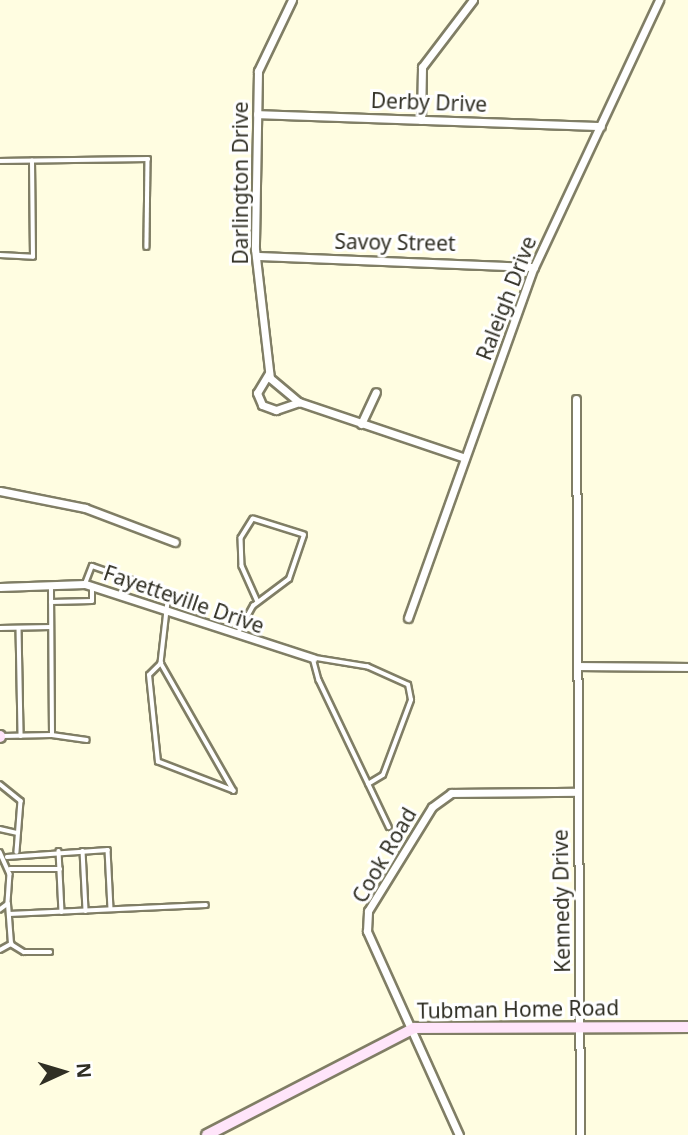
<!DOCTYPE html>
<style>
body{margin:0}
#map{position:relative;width:688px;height:1135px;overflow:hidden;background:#fffde1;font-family:"Noto Sans",sans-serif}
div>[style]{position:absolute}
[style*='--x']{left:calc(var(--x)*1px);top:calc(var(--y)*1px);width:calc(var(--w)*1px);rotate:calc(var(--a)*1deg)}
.roads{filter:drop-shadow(2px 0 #807e65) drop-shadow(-2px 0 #807e65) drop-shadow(0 2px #807e65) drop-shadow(0 -2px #807e65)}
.lane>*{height:3.5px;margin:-1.75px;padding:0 1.75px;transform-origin:1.75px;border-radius:1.75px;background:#fff}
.street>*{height:7px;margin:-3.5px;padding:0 3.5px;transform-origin:3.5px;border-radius:3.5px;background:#fff}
.secondary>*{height:10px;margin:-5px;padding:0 5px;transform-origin:5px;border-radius:5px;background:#ffe5fa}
span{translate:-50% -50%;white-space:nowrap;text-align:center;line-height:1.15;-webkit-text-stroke:6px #fff;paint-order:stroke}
.street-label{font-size:21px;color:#302f24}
.north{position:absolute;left:28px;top:1037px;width:70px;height:70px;-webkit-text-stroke:5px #fff;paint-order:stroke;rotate:86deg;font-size:19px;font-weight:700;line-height:28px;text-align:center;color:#302f24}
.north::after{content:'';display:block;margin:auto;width:24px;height:32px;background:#302f24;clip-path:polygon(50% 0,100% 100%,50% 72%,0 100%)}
</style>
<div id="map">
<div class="roads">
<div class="lane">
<i style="--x:0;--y:161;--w:148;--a:-0.8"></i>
<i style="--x:148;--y:159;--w:88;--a:90.7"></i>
<i style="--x:0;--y:255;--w:33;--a:3"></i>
<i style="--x:33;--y:257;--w:96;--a:-90.6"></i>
<i style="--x:85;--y:584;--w:19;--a:-69"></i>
<i style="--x:92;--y:566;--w:82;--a:19.3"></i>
<i style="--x:169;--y:593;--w:70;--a:96.5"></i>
<i style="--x:161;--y:663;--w:147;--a:60.3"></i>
<i style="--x:234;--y:791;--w:81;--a:-159.1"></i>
<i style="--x:158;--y:762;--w:87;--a:-95.9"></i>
<i style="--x:149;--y:675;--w:17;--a:-45"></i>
<i style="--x:51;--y:602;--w:41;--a:-1.4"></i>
<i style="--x:92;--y:601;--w:13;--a:-90"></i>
<i style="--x:0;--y:628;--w:51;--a:-1.1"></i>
<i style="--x:19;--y:628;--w:108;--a:88.9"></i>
<i style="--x:238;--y:633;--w:31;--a:-61"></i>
<i style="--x:253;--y:606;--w:45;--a:-36.9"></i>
<i style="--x:289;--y:579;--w:46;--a:-71.2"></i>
<i style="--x:304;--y:535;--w:53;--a:-162.6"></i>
<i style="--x:253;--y:519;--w:22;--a:122"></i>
<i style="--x:241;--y:538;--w:28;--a:88"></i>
<i style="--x:242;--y:566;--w:39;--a:66"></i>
<i style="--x:52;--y:735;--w:35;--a:8"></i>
<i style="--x:2;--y:736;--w:50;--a:-1.1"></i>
<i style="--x:52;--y:735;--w:148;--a:-90.4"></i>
<i style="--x:0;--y:784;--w:27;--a:39"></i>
<i style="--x:21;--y:801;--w:51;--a:94.5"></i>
<i style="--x:368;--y:784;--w:17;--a:-31"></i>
<i style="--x:383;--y:775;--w:80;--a:-69.5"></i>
<i style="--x:411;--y:700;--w:15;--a:-101"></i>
<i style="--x:408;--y:685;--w:44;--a:-155.8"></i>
<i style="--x:368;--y:667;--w:56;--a:-170.7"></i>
<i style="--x:313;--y:658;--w:23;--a:75"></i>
<i style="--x:319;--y:680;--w:163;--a:64.5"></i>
<i style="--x:0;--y:829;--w:18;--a:13"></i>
<i style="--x:59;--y:851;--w:61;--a:87.2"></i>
<i style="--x:83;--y:851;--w:60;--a:87.1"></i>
<i style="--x:0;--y:852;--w:24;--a:66"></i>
<i style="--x:10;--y:874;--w:30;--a:94"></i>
<i style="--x:8;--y:904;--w:10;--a:143"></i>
<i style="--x:7;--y:857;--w:101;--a:-4"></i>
<i style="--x:108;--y:850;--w:59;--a:87.1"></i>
<i style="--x:10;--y:869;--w:50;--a:0"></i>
<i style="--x:9;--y:914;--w:197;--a:-2.6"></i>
<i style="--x:11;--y:944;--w:15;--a:32"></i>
<i style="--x:24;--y:952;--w:26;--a:0"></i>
<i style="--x:0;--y:950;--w:13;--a:-29"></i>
<i style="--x:11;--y:944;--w:40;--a:-94.3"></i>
</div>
<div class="street">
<i style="--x:292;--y:0;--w:79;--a:115.6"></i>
<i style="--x:258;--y:71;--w:178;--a:91"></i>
<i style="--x:255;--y:249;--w:130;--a:83.4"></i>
<i style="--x:270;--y:378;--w:38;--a:40"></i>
<i style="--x:299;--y:402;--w:175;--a:18.6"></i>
<i style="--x:257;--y:114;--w:344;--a:2"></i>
<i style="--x:421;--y:120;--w:53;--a:-88.9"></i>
<i style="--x:422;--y:67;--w:84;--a:-52.7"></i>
<i style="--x:256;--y:256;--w:278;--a:2.3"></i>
<i style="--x:269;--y:373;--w:23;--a:121"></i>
<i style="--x:257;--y:393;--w:13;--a:67"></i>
<i style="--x:262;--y:405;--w:15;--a:20"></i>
<i style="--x:276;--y:410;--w:24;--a:-19"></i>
<i style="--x:576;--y:399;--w:736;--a:89.69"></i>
<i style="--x:361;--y:424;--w:35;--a:-65"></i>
<i style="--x:0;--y:491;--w:87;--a:11.3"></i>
<i style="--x:85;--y:508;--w:96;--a:20.7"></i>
<i style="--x:0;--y:587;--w:85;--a:-2"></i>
<i style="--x:85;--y:584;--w:240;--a:18"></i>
<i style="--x:408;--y:618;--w:373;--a:-70.3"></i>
<i style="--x:534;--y:267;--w:295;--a:-64.9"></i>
<i style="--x:578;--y:666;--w:110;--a:0.5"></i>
<i style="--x:459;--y:1135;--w:224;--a:-114.3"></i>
<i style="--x:367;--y:931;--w:20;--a:-87"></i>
<i style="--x:368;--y:911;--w:122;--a:-58.4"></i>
<i style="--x:432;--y:807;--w:24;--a:-36"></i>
<i style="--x:451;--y:793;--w:127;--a:-0.5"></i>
</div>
<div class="secondary">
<i style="--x:0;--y:736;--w:1;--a:90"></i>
<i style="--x:207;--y:1135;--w:233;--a:-27.3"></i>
<i style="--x:414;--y:1028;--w:274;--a:-0.2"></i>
</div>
</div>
<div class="street-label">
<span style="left:429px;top:102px;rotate:2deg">Derby Drive</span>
<span style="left:240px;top:183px;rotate:-90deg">Darlington Drive</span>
<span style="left:395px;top:242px;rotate:1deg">Savoy Street</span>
<span style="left:506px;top:298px;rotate:-69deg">Raleigh Drive</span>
<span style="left:184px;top:599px;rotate:19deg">Fayetteville Drive</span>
<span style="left:384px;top:855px;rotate:-60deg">Cook Road</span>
<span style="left:561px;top:901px;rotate:-91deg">Kennedy Drive</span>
<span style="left:518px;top:1009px;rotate:-1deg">Tubman Home Road</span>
</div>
<div class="north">N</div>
</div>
